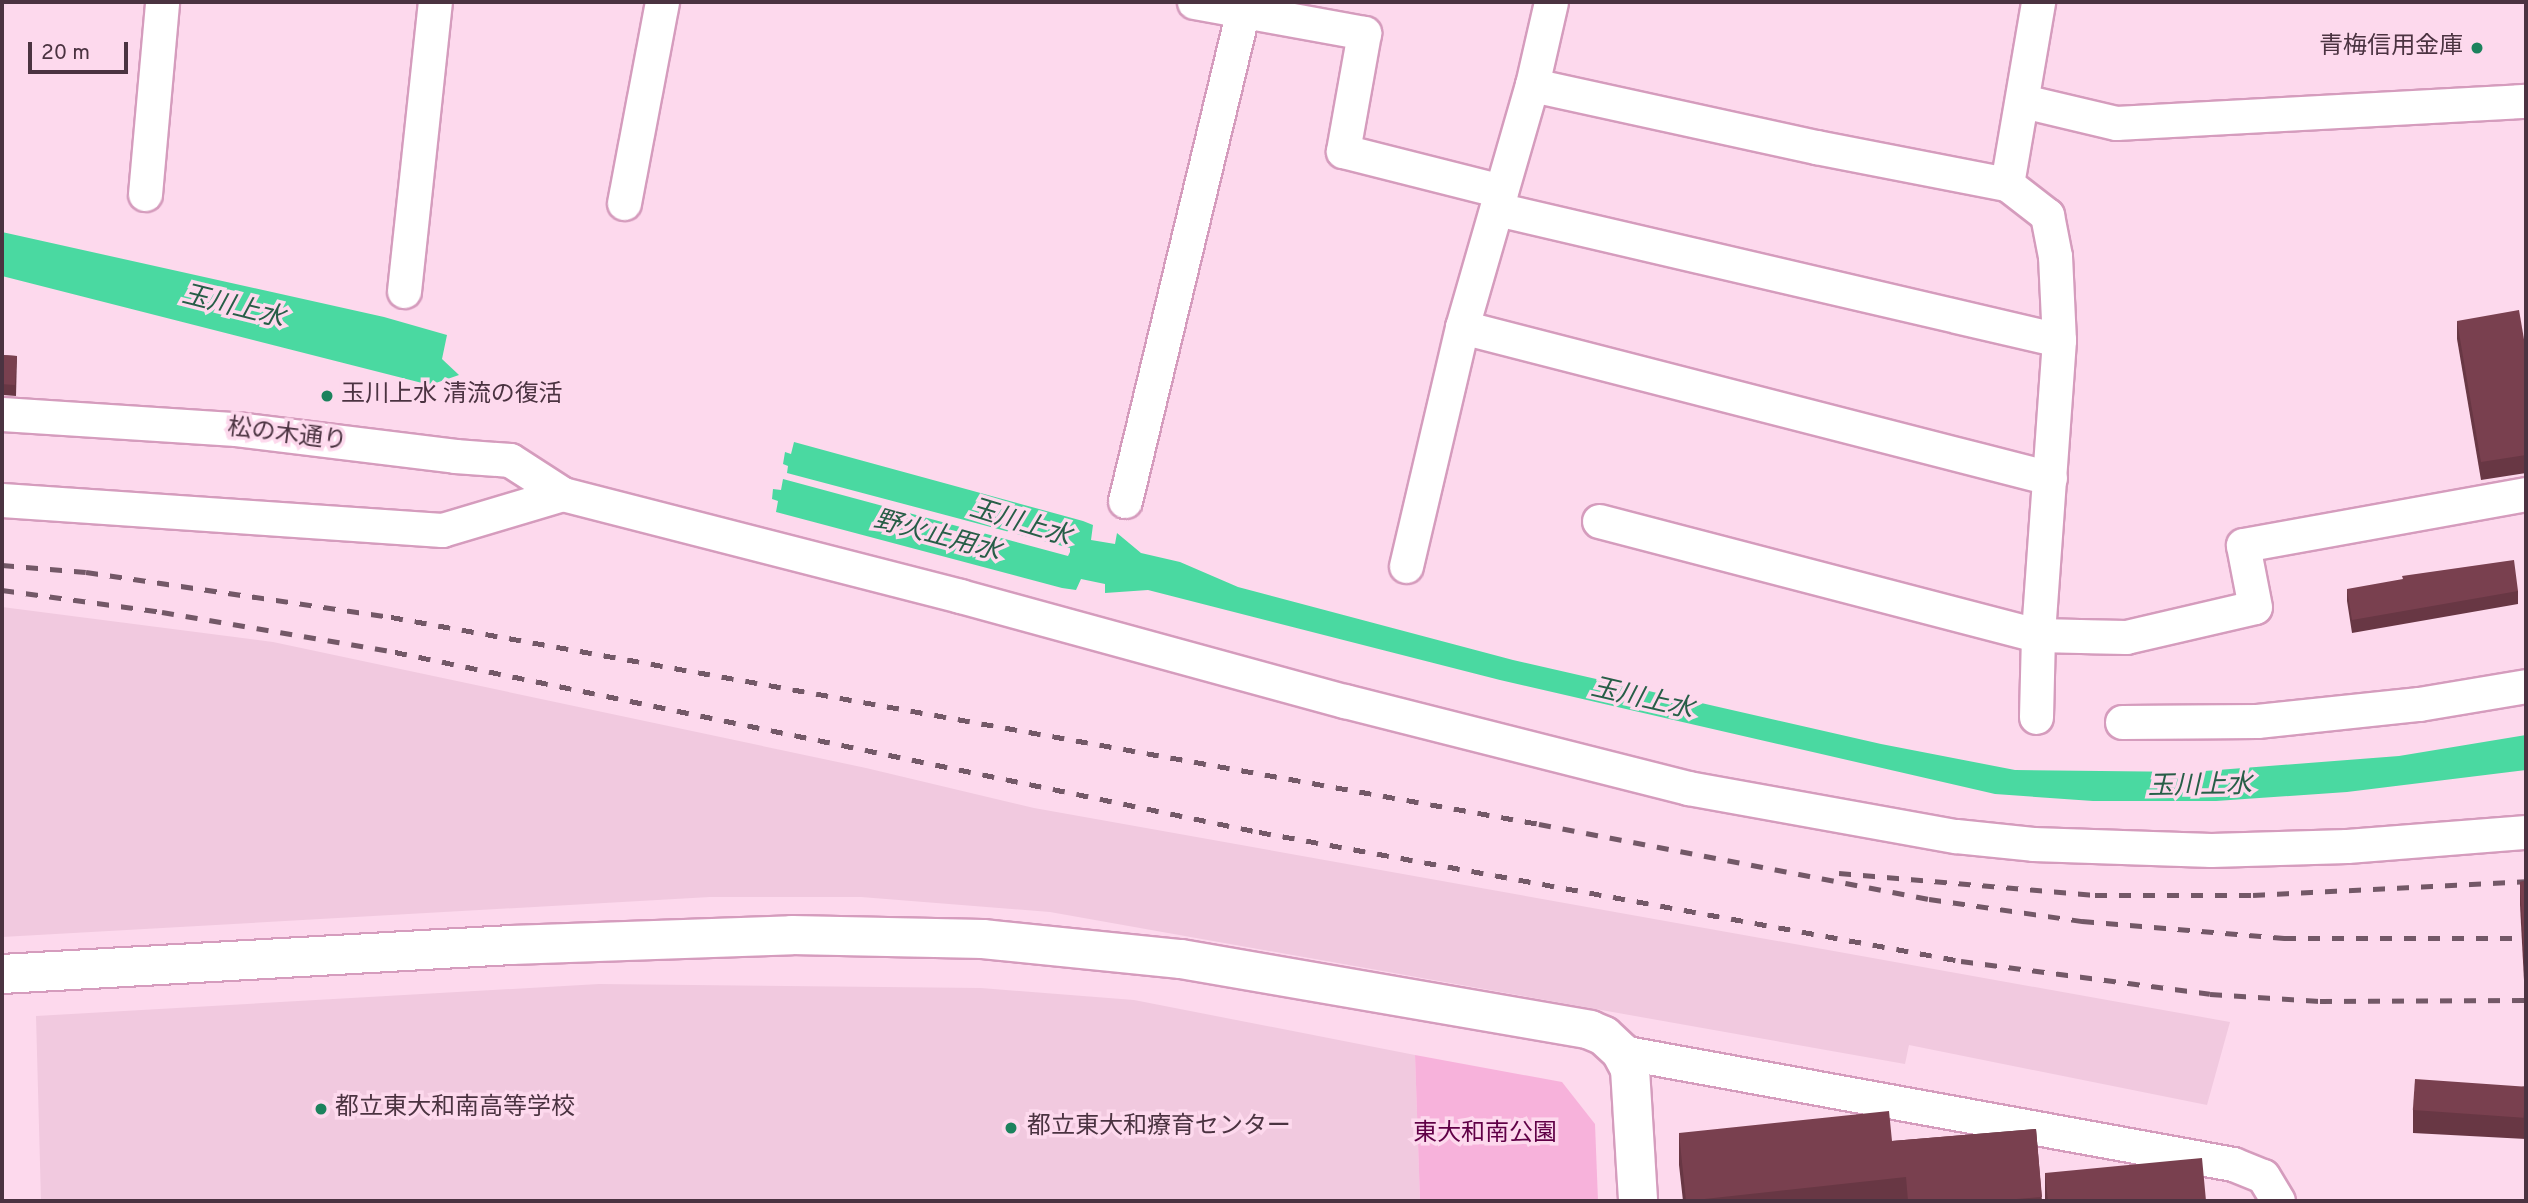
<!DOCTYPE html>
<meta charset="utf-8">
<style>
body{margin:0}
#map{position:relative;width:2528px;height:1203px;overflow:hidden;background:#fdd9ed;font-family:Overpass,"Noto Sans JP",sans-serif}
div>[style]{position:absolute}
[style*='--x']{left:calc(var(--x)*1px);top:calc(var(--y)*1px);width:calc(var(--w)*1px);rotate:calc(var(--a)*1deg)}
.built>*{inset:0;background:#f1c9df}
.green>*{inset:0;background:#f7b2db}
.water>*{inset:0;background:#4ad9a1}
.roads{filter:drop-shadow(2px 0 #d59cbd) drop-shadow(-2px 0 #d59cbd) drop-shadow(0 2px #d59cbd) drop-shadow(0 -2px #d59cbd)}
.street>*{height:33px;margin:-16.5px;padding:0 16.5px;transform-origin:16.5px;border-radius:16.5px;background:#fff}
.secondary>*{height:38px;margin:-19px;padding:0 19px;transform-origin:19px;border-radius:19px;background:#fff}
.rail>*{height:5px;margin-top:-2.5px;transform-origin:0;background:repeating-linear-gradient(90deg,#735867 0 12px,transparent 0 24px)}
.wall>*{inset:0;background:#683744}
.building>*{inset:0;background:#79404f;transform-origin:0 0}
.dots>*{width:19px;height:19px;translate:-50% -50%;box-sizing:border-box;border:4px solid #fdd9ed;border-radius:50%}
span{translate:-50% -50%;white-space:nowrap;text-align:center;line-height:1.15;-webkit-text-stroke:7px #fdd9ed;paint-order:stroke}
.poi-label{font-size:24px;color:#4b3341}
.right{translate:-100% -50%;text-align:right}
.left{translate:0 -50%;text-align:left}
.street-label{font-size:24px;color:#4b3341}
.park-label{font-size:24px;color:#600046}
.water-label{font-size:26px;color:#275e47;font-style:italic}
.frame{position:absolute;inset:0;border:4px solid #4b3341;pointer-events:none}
.scale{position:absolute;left:28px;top:42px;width:100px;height:32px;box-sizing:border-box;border:4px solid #4b3341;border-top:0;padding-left:9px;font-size:21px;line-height:24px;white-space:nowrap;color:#4b3341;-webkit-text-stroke:5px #fdd9ed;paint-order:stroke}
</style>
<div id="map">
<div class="built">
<i style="clip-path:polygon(2px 607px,273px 642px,866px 768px,1034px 808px,2230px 1022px,2207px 1105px,1909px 1045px,1905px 1064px,1050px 912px,861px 897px,710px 897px,2px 937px)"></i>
<i style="clip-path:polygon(599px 984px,981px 988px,1134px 1000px,1415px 1055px,1420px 1201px,41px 1201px,36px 1016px)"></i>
</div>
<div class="green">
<i style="clip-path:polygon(1415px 1055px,1562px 1082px,1595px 1124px,1598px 1201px,1420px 1201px)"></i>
</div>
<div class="water">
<i style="clip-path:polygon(2px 232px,384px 317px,447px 335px,442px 359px,459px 375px,430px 385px,2px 276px)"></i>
<i style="clip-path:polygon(794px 442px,1083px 521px,1093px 525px,1091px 540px,1115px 544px,1117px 533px,1141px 553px,1180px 562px,1238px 587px,1513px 660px,1881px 744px,2015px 770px,2192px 772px,2399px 756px,2526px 735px,2526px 770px,2347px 792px,2216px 801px,2093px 801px,1995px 794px,1500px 680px,1148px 590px,1105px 593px,1105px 584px,1081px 579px,1076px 590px,1062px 588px,776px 512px,778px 501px,772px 499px,773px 489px,781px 490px,783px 479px,1068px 556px,1070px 552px,1070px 548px,787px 473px,788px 466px,783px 464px,785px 452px,791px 454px)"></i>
</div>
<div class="roads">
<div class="street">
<i style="--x:1194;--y:2;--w:173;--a:10.3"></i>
<i style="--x:1364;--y:33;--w:120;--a:100.1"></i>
<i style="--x:1343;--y:151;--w:163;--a:14.2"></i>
<i style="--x:1532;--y:85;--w:291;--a:12.3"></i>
<i style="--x:1816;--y:147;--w:195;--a:11"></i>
<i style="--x:2007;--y:184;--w:51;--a:37.8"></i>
<i style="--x:2047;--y:215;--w:42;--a:79"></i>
<i style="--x:2055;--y:256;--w:84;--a:87.3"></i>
<i style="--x:2059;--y:340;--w:296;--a:94.1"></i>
<i style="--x:2038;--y:635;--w:82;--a:91.4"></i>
<i style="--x:2023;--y:101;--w:96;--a:13.3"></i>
<i style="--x:2116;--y:123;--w:411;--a:-3.1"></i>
<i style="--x:2007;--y:184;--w:185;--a:-80.3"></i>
<i style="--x:145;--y:194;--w:193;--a:-84.9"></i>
<i style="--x:624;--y:203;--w:205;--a:-79.3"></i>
<i style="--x:1497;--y:209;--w:577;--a:13.12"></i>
<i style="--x:404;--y:291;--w:291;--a:-83.9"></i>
<i style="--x:1462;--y:327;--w:607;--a:14.4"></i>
<i style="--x:2;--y:414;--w:234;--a:3.7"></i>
<i style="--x:236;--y:429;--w:221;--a:7"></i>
<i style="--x:455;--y:456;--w:55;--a:4.2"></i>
<i style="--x:510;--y:460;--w:63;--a:32.7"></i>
<i style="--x:2;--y:500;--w:441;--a:3.9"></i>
<i style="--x:442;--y:530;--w:126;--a:-16.6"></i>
<i style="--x:563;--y:494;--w:410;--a:14.4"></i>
<i style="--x:960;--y:596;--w:399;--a:15.3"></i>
<i style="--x:1345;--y:701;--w:354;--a:14.2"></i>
<i style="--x:1688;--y:788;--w:272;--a:10.2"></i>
<i style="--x:1956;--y:836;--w:77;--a:5.9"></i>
<i style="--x:2033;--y:844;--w:178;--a:1.9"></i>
<i style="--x:2211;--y:850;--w:136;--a:-1.7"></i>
<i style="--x:2347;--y:846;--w:180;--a:-4.5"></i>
<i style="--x:1125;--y:501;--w:513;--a:-76.48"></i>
<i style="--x:1599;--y:521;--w:454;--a:14.6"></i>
<i style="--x:2038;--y:635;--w:88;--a:1.3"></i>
<i style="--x:2126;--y:637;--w:132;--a:-13.1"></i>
<i style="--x:2255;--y:607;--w:63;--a:-101"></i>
<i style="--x:2243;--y:545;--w:288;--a:-10.2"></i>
<i style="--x:1406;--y:566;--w:245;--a:-76.8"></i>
<i style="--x:1462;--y:327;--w:252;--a:-73.9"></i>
<i style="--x:1532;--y:85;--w:85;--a:-77.1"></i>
<i style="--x:2122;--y:722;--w:135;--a:-0.4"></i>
<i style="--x:2257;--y:721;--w:163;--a:-6"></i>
<i style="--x:2419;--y:704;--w:109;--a:-9.5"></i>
<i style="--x:1621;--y:1052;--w:622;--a:10.37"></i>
<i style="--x:2233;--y:1164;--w:32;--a:22"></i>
<i style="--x:2263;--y:1176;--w:29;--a:59"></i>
</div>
<div class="secondary">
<i style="--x:2;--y:974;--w:510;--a:-3.26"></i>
<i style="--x:511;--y:945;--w:281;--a:-2"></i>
<i style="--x:792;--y:935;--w:191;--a:1.2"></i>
<i style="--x:983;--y:939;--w:199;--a:5.8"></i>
<i style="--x:1181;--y:959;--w:415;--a:9.8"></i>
<i style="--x:1590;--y:1030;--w:15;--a:23"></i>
<i style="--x:1604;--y:1036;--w:23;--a:43"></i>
<i style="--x:1621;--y:1052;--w:19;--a:62"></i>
<i style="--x:1630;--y:1069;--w:132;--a:86.5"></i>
</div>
</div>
<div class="rail">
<i style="--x:2;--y:565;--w:84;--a:4.8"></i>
<i style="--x:86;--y:572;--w:308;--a:8.4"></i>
<i style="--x:391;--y:617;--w:1167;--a:10.22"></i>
<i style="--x:1539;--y:824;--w:397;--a:10.9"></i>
<i style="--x:1929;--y:899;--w:155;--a:8.2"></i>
<i style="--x:2082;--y:921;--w:203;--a:4.8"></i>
<i style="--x:2284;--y:938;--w:242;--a:0"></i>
<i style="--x:2;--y:590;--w:162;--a:7.8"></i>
<i style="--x:162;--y:612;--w:236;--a:9.7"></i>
<i style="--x:395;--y:652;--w:883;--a:11.77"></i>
<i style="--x:1259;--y:832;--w:714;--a:10.41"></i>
<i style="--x:1961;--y:961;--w:251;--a:7.5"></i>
<i style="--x:2210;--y:994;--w:110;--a:3.6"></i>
<i style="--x:2320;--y:1001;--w:206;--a:-0.3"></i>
<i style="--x:1839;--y:873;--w:257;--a:4.9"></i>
<i style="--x:2095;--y:895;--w:158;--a:0"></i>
<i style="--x:2253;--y:895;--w:273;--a:-2.9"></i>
</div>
<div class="wall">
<i style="clip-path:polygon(2457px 321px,2526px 351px,2526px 473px,2481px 480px,2457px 339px)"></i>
<i style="clip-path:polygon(2px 355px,17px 356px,16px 396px,3px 395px)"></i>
<i style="clip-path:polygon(2347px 589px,2518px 591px,2518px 604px,2352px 633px,2347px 601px)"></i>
<i style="clip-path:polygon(2526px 881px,2526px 1018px,2520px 905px,2520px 882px)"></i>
<i style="clip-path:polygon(2526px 1086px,2526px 1139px,2413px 1133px,2413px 1110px)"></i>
<i style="clip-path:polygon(2036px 1129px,2042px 1201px,1683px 1201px,1679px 1165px,1679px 1133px,1892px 1141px)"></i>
<i style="clip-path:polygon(2045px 1173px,2206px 1201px,2045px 1201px)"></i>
</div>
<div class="building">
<i style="clip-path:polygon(2519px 310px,2526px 351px,2526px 455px,2481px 462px,2457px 321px)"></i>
<i style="left:2px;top:355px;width:15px;height:29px;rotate:4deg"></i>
<i style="clip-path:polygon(2514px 560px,2518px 591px,2352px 620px,2347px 589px,2403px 579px,2402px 576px)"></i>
<i style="clip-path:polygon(2526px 881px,2526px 994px,2520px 882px)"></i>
<i style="left:2415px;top:1079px;width:111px;height:31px;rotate:4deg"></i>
<i style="clip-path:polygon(1889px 1111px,1892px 1141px,2036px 1129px,2042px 1197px,1992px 1201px,1908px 1201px,1906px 1177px,1686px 1201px,1679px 1133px)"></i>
<i style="clip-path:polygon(2202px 1158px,2206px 1201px,2048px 1201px,2045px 1173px)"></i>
</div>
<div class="dots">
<i style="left:2477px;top:48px;background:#1c825d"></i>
<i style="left:327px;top:396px;background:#1c825d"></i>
<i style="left:321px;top:1109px;background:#1c825d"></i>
<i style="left:1011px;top:1128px;background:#1c825d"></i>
</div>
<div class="poi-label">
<span class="right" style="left:2463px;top:48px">青梅信用金庫</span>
<span class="left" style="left:341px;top:396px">玉川上水 清流の復活</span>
<span class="left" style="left:335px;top:1109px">都立東大和南高等学校</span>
<span class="left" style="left:1027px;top:1128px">都立東大和療育センター</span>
</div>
<div class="street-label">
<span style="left:287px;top:436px;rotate:7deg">松の木通り</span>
</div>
<div class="park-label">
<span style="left:1485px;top:1135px">東大和南公園</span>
</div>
<div class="water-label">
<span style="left:233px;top:308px;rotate:14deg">玉川上水</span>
<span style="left:1020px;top:524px;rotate:17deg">玉川上水</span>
<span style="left:937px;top:537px;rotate:15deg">野火止用水</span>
<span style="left:1642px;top:700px;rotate:13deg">玉川上水</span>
<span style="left:2200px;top:787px;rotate:-1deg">玉川上水</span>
</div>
<div class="frame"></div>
<div class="scale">20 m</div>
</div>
